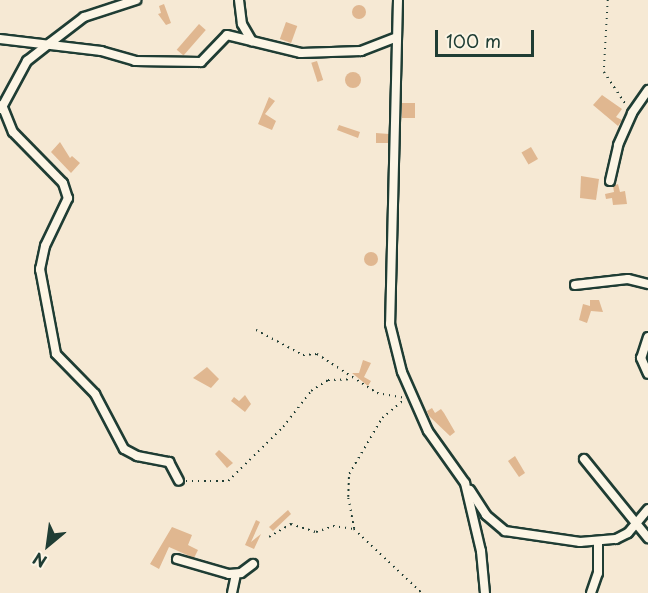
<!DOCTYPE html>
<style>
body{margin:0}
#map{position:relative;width:648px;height:593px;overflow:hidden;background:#f6e9d4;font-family:"Playpen Sans",sans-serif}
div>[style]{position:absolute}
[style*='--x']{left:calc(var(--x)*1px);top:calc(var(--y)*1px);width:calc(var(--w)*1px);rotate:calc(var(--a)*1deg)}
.building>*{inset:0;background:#e0b790;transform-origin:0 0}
.round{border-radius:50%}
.path>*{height:1.5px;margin-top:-0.75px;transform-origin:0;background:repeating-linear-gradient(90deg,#1f3d34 0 1.5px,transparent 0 6px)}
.roads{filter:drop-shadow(2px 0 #1f3d34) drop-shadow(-2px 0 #1f3d34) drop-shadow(0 2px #1f3d34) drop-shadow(0 -2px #1f3d34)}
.minor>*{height:8px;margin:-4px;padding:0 4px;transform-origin:4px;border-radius:4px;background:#fcf5e5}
span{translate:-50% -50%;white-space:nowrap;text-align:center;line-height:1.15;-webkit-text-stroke:6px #fcf5e5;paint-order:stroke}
.north{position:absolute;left:18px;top:515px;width:60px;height:60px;-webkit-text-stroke:4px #fcf5e5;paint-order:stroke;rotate:209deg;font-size:16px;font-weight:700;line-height:24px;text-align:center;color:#1f3d34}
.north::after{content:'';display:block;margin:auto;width:21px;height:27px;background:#1f3d34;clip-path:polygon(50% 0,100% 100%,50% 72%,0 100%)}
.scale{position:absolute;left:435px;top:30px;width:99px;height:27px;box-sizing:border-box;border:3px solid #1f3d34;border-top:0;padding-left:8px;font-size:18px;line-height:21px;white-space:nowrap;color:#1f3d34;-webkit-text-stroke:4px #fcf5e5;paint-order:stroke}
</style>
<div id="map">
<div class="building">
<i style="clip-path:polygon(164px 4px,171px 23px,166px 25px,158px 14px,161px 13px,159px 6px)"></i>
<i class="round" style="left:352px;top:5px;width:14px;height:14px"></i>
<i style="left:286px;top:22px;width:12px;height:18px;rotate:20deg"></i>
<i style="left:199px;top:24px;width:9px;height:34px;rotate:41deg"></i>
<i style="left:317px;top:61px;width:20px;height:6px;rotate:72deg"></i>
<i class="round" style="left:345px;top:72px;width:16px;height:16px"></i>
<i style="clip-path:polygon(602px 95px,622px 109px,616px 117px,622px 120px,618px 126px,593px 105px)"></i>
<i style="clip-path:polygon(269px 97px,275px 101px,265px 114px,276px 121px,272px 130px,258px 124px)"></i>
<i style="left:402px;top:103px;width:13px;height:15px"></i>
<i style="clip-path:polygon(339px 125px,360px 132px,358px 138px,337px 130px)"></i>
<i style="clip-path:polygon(376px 133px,389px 134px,388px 143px,376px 143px)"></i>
<i style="clip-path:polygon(60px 142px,70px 158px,72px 156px,80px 163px,71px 173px,51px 152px)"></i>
<i style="left:531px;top:147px;width:14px;height:11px;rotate:60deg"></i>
<i style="clip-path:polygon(581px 176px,599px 179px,596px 200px,580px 198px)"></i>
<i style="clip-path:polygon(618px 184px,620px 192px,625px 191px,627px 204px,613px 205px,612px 198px,606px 199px,605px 194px,614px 192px,613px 186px)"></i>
<i class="round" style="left:364px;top:252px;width:14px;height:14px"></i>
<i style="clip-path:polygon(590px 300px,599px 300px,603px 312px,591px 311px,587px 323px,579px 320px,583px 304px,590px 306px)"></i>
<i style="clip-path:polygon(363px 360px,371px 363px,364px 377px,371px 381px,368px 386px,352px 373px,359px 373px)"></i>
<i style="clip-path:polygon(207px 367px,219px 379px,211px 388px,193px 378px)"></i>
<i style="clip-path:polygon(245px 395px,251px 404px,245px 412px,231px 401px,234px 397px,239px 401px)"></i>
<i style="clip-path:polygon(432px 408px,435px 413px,441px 409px,444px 413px,455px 432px,450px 436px,429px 416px,427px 411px)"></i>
<i style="clip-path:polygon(219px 450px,233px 463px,227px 468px,215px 454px)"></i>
<i style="clip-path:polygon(515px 456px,525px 473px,519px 477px,508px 461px)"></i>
<i style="clip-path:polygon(288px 510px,291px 514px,273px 531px,269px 527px)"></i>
<i style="clip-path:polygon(256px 520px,260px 522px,251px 542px,261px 534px,254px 549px,245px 545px)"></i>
<i style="clip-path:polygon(172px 527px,192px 535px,188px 545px,198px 550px,194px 558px,169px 547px,159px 569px,150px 564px)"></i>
</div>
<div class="path">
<i style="--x:608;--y:0;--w:72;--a:93.2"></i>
<i style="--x:604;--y:72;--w:41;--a:55.9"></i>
<i style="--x:256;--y:330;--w:53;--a:28"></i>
<i style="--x:303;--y:355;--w:14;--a:-4"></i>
<i style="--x:317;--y:354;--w:72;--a:33"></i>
<i style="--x:377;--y:393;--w:28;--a:10"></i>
<i style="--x:186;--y:481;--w:42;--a:0"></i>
<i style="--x:228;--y:481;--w:77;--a:-44.5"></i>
<i style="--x:283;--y:427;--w:46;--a:-52.1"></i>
<i style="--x:311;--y:391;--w:20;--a:-33"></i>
<i style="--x:328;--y:380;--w:24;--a:-2"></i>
<i style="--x:354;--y:529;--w:33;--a:-101"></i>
<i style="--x:348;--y:497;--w:23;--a:-88"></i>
<i style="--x:349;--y:474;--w:65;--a:-59.5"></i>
<i style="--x:382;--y:418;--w:30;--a:-40"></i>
<i style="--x:269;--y:537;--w:26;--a:-31"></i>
<i style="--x:291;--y:524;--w:26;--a:18"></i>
<i style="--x:316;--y:532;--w:18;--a:-19"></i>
<i style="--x:333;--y:526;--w:21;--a:8"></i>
<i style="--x:354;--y:529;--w:93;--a:43.3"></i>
</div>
<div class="roads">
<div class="minor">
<i style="--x:239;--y:0;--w:24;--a:83"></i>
<i style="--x:242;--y:24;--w:20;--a:60"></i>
<i style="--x:398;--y:0;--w:324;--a:91.4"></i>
<i style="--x:390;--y:324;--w:49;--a:76"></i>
<i style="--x:402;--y:372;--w:64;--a:66.2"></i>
<i style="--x:428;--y:431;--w:64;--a:54.6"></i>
<i style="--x:465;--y:483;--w:70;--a:76.8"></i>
<i style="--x:481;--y:551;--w:42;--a:84.6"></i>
<i style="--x:0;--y:39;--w:102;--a:6.8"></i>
<i style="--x:101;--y:51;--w:35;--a:16"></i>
<i style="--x:135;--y:61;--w:66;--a:0.9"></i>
<i style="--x:201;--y:62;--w:37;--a:-46"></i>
<i style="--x:227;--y:35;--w:76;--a:13.7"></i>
<i style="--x:301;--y:53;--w:60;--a:-1.9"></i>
<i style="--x:361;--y:51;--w:36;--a:-21"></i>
<i style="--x:2;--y:105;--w:29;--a:68"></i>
<i style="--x:13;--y:132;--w:71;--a:45.6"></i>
<i style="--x:63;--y:183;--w:16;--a:72"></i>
<i style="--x:68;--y:198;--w:53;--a:115.6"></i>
<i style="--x:45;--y:246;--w:24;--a:102"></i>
<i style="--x:40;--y:269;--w:86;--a:79.3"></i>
<i style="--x:56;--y:354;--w:56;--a:45.7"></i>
<i style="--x:95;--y:394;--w:62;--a:62.2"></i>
<i style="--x:124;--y:449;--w:15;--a:28"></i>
<i style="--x:137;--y:456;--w:33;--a:11"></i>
<i style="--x:169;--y:462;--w:21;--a:62"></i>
<i style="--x:1;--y:109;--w:55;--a:-61.6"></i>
<i style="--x:27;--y:61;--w:29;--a:-38"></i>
<i style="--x:50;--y:43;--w:43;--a:-37.4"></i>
<i style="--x:84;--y:17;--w:55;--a:-18.1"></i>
<i style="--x:610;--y:181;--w:37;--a:-77"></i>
<i style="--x:618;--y:145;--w:35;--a:-66"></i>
<i style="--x:632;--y:113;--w:28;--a:-55"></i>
<i style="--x:575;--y:285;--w:53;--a:-6.5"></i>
<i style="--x:628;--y:279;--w:21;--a:14"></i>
<i style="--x:648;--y:337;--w:22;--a:108"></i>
<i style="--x:641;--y:358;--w:17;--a:66"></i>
<i style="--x:584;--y:459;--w:102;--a:51"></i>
<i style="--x:470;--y:490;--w:30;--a:57"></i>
<i style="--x:486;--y:515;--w:25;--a:40"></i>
<i style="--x:505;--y:531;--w:76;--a:8.3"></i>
<i style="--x:580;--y:542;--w:36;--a:-5"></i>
<i style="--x:616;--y:539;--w:13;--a:-27"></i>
<i style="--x:628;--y:533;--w:31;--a:-50"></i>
<i style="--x:177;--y:559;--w:54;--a:16.1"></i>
<i style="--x:229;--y:574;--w:12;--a:-5"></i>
<i style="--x:241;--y:573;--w:15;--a:-37"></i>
<i style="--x:232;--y:593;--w:19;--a:-78"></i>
<i style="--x:591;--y:593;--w:21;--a:-71"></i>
<i style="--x:598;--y:573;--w:32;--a:-90"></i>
</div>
</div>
<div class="north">N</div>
<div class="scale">100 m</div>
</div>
